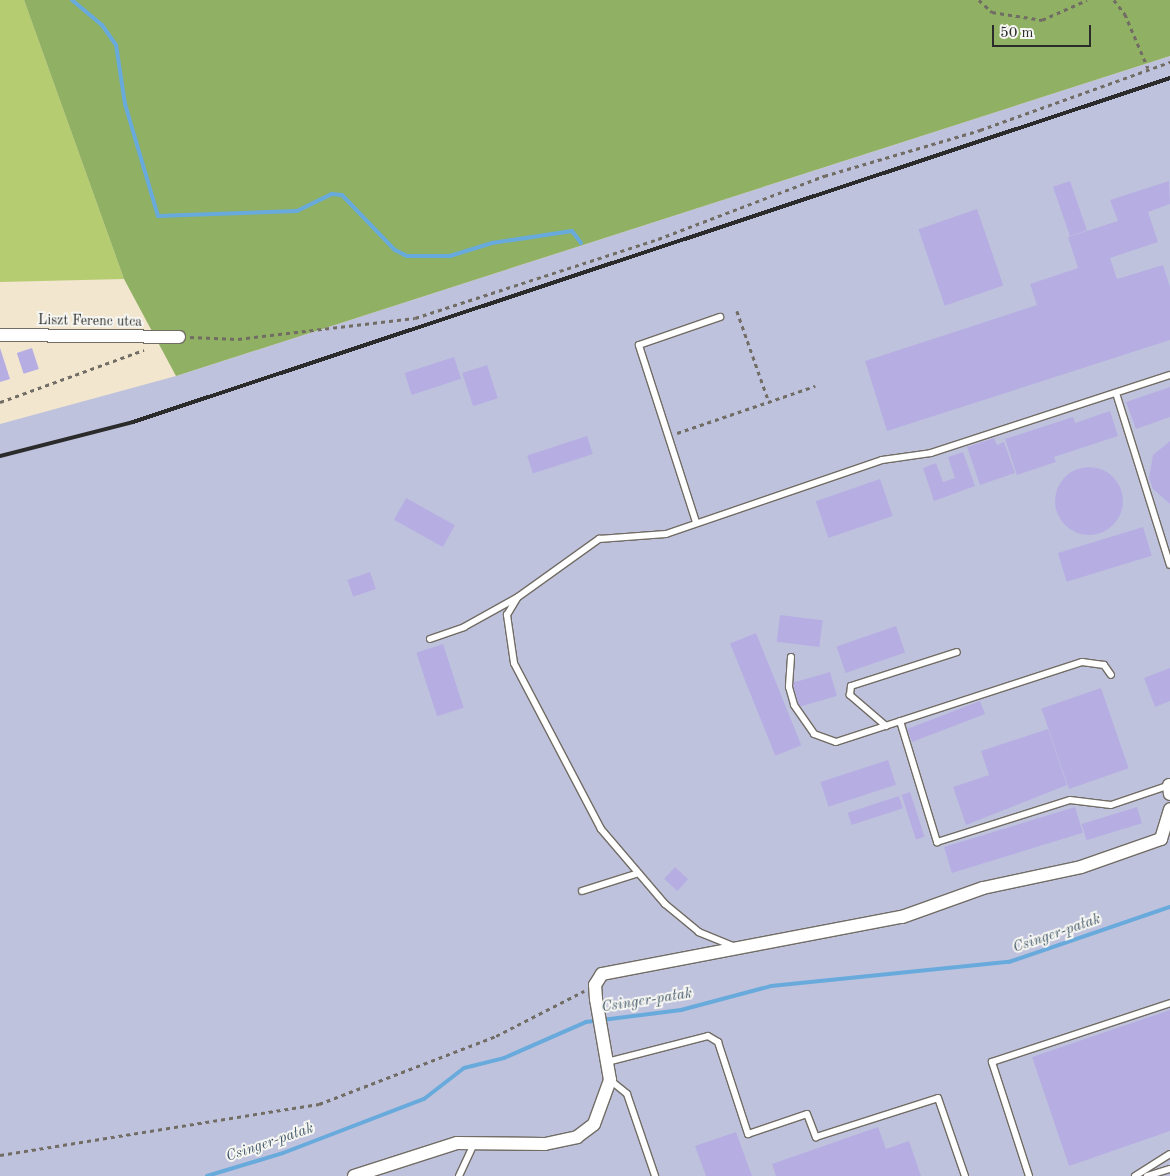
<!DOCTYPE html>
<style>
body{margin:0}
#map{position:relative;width:1170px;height:1176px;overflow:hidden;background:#f2e6cf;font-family:"Old Standard TT",serif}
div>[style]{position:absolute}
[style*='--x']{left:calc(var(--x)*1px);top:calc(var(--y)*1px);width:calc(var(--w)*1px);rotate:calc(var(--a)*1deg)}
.industrial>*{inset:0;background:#bfc2dd}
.green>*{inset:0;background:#b6cc71}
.forest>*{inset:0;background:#90b063}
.stream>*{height:4px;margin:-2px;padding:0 2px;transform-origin:2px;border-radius:2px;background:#68aadc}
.building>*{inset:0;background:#b6aee3;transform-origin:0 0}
.round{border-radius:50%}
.path>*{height:2.5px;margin-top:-1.25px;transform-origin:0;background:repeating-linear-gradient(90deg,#716c64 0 4px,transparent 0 8px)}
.roads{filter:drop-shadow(1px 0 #716c64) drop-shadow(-1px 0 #716c64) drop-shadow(0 1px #716c64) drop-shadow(0 -1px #716c64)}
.lane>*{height:6px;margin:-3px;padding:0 3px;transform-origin:3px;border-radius:3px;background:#fff}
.street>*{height:12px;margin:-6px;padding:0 6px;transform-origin:6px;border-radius:6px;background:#fff}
.rail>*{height:4px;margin:-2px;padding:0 2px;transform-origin:2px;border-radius:2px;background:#2b2b2b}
span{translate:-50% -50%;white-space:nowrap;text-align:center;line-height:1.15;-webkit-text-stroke:4px #f6f6f2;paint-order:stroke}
.street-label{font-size:14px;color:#2b2b2b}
.water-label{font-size:15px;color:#405769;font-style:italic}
.scale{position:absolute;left:992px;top:25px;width:99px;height:22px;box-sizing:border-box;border:2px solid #2b2b2b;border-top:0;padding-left:6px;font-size:15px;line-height:18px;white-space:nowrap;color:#2b2b2b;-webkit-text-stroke:4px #f6f6f2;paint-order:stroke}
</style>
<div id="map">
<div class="industrial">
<i style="clip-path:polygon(1170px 56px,1170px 1176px,0 1176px,0 424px,176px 376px)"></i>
</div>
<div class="green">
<i style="clip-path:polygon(0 0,24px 0,124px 279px,0 282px)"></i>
</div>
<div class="forest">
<i style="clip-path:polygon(24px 0,1170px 0,1170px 56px,176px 376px,124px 279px)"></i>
</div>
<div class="stream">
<i style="--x:72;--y:0;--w:39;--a:40"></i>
<i style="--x:102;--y:25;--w:24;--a:55"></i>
<i style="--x:116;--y:45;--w:60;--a:81.3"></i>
<i style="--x:125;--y:104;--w:117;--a:73.6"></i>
<i style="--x:158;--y:216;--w:139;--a:-2.1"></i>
<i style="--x:297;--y:211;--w:39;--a:-26"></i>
<i style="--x:332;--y:194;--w:10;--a:6"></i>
<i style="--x:342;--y:195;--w:76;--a:46.1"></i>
<i style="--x:395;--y:250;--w:13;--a:27"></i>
<i style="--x:407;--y:256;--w:43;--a:0"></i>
<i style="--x:450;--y:256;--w:44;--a:-17.2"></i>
<i style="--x:492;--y:243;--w:81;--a:-8.5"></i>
<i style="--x:572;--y:231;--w:15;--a:53"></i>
<i style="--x:207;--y:1176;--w:79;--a:-16.8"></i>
<i style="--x:283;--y:1153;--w:151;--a:-21"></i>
<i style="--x:424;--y:1099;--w:51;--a:-37.8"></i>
<i style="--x:464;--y:1068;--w:41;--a:-14"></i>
<i style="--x:504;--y:1058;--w:90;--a:-23.7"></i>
<i style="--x:586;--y:1022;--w:96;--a:-7.2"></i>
<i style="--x:681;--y:1010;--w:93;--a:-14.9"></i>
<i style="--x:771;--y:986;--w:239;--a:-5.8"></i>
<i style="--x:1009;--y:962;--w:170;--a:-18.9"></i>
</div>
<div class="building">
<i style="left:1070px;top:181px;width:52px;height:18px;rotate:71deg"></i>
<i style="clip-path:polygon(1169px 181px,1170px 204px,1148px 212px,1158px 242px,1110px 258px,1117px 279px,1163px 265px,1170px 287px,1170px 340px,887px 431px,865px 361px,1037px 305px,1030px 284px,1078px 268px,1068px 237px,1118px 221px,1110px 200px)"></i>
<i style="left:977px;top:209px;width:81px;height:62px;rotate:71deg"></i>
<i style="clip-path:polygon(0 348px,10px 379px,0 382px)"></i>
<i style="left:32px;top:348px;width:22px;height:16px;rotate:72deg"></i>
<i style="left:454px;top:357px;width:23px;height:52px;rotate:72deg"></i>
<i style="left:487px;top:365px;width:35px;height:26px;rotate:72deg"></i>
<i style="clip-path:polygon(1170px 387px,1170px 417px,1136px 429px,1126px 402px)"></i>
<i style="clip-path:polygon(1110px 411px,1118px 436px,1054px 457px,1056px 462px,1017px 475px,1005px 439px,1073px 417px,1075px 423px)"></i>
<i style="left:587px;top:436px;width:19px;height:63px;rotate:72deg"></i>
<i style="clip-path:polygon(994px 438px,997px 445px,1004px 442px,1015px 473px,980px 485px,967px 447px)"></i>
<i style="clip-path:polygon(1170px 441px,1170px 504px,1153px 489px,1149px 478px,1153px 455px)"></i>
<i style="clip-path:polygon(963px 452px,975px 486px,934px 501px,923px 468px,936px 463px,943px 482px,955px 478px,948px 457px)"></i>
<i class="round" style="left:1055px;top:467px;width:68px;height:68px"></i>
<i style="left:880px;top:479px;width:39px;height:68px;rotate:71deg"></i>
<i style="left:406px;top:498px;width:56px;height:25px;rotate:29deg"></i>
<i style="left:1143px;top:527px;width:30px;height:89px;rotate:73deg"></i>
<i style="left:370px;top:572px;width:18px;height:24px;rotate:71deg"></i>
<i style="left:780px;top:615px;width:43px;height:27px;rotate:7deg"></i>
<i style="left:896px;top:626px;width:28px;height:63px;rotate:71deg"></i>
<i style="left:756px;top:633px;width:121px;height:28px;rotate:68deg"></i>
<i style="left:443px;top:644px;width:67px;height:28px;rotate:72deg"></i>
<i style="clip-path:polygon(1170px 668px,1170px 701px,1155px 707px,1144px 678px)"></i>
<i style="left:830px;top:672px;width:25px;height:39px;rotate:74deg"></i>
<i style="left:1101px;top:688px;width:85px;height:63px;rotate:71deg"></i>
<i style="left:980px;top:701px;width:14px;height:78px;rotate:69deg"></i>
<i style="clip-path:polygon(1048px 729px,1067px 785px,966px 825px,953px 787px,989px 775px,981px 751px)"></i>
<i style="left:888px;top:760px;width:26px;height:71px;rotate:72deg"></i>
<i style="left:910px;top:792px;width:47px;height:9px;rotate:72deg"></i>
<i style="left:899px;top:796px;width:13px;height:54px;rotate:72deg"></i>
<i style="left:1075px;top:807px;width:27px;height:137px;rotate:73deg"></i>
<i style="left:1137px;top:807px;width:17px;height:58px;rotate:73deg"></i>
<i style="left:675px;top:867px;width:18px;height:16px;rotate:43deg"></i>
<i style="clip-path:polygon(1170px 1010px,1170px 1131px,1069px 1166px,1032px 1057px)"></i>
<i style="clip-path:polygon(878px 1127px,886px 1149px,909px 1141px,921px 1176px,776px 1176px,772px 1164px)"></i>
<i style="clip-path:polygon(736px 1132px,752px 1176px,706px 1176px,695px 1146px)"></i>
</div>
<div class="path">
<i style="--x:979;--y:0;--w:18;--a:43"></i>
<i style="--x:992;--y:12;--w:51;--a:9.1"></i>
<i style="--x:1042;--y:20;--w:49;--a:-24"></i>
<i style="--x:1114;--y:0;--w:18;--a:52"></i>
<i style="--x:1125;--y:14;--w:59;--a:66.9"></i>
<i style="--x:737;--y:311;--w:96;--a:70.6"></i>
<i style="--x:190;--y:337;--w:48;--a:2.4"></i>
<i style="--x:238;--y:339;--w:178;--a:-6.8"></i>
<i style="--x:415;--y:318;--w:256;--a:-18"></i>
<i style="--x:658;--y:239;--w:178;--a:-20.8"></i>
<i style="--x:824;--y:176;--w:163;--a:-16.4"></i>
<i style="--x:980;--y:130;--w:202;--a:-19.7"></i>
<i style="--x:0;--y:402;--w:153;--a:-19.9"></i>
<i style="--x:677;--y:433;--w:146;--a:-18.8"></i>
<i style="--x:0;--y:1155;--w:323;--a:-9.1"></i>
<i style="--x:319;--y:1104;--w:190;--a:-21"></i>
<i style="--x:496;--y:1036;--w:99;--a:-27.1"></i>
</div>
<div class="roads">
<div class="lane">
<i style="--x:1116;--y:393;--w:180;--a:72.6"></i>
<i style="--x:696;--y:522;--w:186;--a:-107.9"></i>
<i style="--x:639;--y:345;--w:86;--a:-19.1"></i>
<i style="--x:430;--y:639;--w:36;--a:-19"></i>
<i style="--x:464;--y:627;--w:60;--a:-29.1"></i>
<i style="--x:791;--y:657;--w:30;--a:94"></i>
<i style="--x:789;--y:687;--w:19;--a:74"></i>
<i style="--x:794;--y:705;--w:35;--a:55"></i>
<i style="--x:814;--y:734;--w:23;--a:20"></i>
<i style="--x:836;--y:742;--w:259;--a:-18"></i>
<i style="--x:1082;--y:662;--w:22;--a:8"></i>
<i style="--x:1104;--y:665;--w:12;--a:55"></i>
<i style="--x:900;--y:721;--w:127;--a:73"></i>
<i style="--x:937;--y:842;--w:139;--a:-17.5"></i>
<i style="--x:1070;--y:800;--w:41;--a:7"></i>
<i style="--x:1111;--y:805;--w:62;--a:-18.7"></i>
<i style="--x:886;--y:726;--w:48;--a:-139.3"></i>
<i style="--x:850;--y:695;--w:9;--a:-84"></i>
<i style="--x:851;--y:686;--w:111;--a:-17.8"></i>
<i style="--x:582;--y:891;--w:57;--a:-17.5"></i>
<i style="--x:733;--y:946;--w:37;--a:-158"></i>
<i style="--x:699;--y:932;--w:44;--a:-140.5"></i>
<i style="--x:665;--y:904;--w:99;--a:-130.5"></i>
<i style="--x:601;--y:829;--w:187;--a:-117.7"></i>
<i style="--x:514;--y:663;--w:49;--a:-98.3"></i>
<i style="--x:507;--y:615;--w:21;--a:-59"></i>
<i style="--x:518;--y:597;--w:100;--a:-35.6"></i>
<i style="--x:599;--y:539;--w:67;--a:-4.3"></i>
<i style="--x:666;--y:534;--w:228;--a:-18.9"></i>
<i style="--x:882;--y:460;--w:49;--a:-8.1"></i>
<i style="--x:931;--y:453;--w:251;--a:-18.1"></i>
<i style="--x:607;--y:1062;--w:104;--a:-14.4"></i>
<i style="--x:708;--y:1036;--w:12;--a:31"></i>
<i style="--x:718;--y:1042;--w:97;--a:71.9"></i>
<i style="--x:748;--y:1134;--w:62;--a:-18.7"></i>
<i style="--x:807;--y:1114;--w:25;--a:69"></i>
<i style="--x:816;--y:1137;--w:128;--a:-17.7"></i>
<i style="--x:938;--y:1098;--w:83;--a:70.9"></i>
<i style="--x:610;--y:1080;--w:22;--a:39"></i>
<i style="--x:627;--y:1094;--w:87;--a:71.1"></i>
<i style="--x:459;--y:1176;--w:38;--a:-65"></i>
<i style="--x:1029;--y:1176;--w:120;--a:-108"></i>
<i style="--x:992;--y:1062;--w:188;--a:-18.3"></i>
<i style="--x:1135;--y:1176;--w:41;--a:-32.2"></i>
<i style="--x:1147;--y:1176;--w:24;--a:-17"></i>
</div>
<div class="street">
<i style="--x:0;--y:335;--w:179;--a:0.6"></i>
<i style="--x:1169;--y:785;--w:9;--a:84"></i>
<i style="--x:354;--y:1176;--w:108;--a:-17.8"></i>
<i style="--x:457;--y:1143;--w:88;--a:0.7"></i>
<i style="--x:545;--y:1144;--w:33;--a:-12"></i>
<i style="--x:577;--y:1137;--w:21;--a:-37"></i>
<i style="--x:594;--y:1124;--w:47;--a:-70"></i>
<i style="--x:610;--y:1080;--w:82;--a:-99.8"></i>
<i style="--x:596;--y:999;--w:14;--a:-94"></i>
<i style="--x:595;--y:985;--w:13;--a:-58"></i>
<i style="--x:602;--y:974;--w:305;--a:-10.8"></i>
<i style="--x:902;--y:917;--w:86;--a:-19.7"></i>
<i style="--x:983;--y:888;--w:100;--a:-12.1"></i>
<i style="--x:1081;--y:867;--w:85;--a:-19.3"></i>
<i style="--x:1161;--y:839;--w:31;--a:-73"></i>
</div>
</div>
<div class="rail">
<i style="--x:0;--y:456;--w:137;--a:-14.3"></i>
<i style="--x:133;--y:422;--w:1093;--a:-18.35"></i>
</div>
<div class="street-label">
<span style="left:90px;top:321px;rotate:1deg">Liszt Ferenc utca</span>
</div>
<div class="water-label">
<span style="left:1057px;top:934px;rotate:-19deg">Csinger-patak</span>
<span style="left:647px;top:1001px;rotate:-9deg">Csinger-patak</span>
<span style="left:270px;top:1143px;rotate:-19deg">Csinger-patak</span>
</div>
<div class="scale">50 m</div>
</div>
